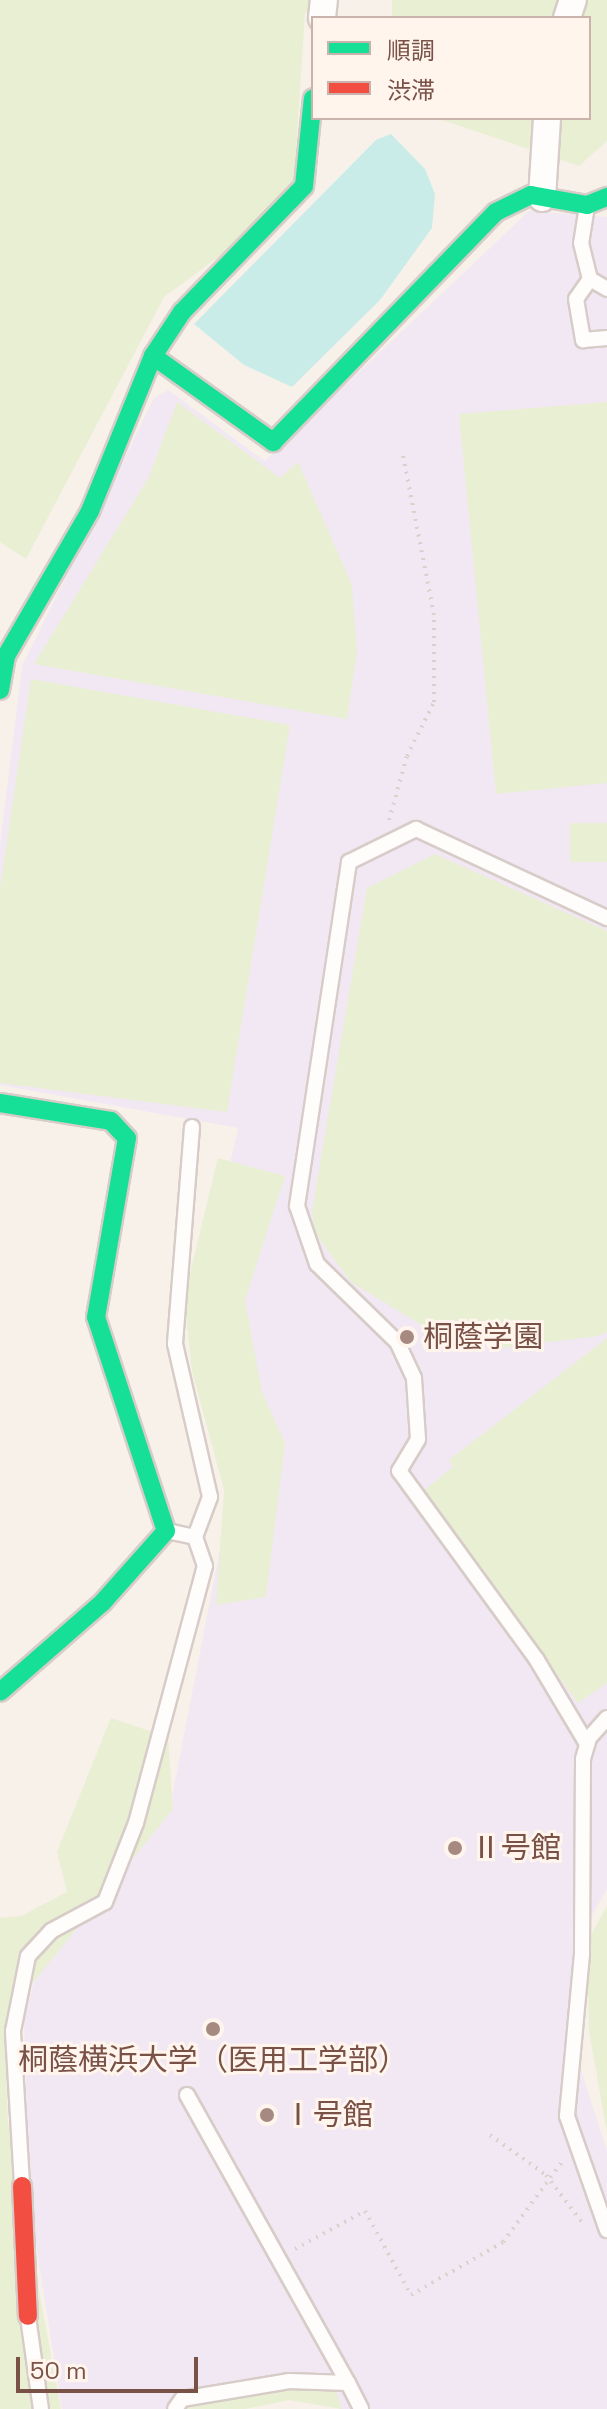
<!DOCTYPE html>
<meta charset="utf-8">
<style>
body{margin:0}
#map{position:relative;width:607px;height:2409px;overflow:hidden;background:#f8f1ea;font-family:"Space Grotesk","Noto Sans JP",sans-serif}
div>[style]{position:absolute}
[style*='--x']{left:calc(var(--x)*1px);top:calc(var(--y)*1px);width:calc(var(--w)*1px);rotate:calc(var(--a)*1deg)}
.education>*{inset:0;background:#f2e8f3}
.green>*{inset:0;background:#e8efd3;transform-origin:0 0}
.water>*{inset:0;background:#caece9}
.path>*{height:4px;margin-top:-2px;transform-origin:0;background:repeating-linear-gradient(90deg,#dcd0cc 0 2px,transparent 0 8px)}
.roads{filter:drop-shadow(2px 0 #d7ccc7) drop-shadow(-2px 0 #d7ccc7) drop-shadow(0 2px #d7ccc7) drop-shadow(0 -2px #d7ccc7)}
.lane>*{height:14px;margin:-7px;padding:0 7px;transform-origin:7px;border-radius:7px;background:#fefdfc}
.street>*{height:26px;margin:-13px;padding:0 13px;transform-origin:13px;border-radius:13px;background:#fefdfc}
.fast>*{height:18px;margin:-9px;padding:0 9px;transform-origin:9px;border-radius:9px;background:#16e098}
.jam>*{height:18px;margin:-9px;padding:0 9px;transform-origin:9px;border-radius:9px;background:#f24e42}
.dots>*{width:22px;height:22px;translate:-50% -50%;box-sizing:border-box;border:4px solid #fff5ed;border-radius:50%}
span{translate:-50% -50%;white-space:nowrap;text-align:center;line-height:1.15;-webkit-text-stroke:6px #fff5ed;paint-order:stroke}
.poi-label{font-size:30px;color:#7a5147}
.left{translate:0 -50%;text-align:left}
.legend{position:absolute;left:311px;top:16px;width:280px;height:104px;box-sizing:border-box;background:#fff5ed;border:2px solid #cab3ab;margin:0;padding:10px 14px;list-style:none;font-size:24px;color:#7a5147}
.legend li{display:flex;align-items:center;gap:16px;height:40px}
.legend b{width:40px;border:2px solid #cab3ab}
.scale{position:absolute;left:16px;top:2357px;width:182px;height:36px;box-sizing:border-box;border:4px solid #7a5147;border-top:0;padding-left:10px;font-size:24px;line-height:28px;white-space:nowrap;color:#7a5147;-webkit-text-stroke:6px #fff5ed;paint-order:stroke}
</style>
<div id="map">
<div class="education">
<i style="clip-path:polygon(529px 211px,607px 217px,607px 1889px,579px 1938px,576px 2054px,607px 2151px,607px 2409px,339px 2409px,333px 2386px,210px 2409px,62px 2409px,29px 2200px,24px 2019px,42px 1950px,170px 1807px,233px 1482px,203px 1284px,238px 1128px,0 1085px,0 846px,22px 666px,154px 398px,168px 390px,265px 461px)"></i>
</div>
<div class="green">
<i style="clip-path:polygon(0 0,330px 0,305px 13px,294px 183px,240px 241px,164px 297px,26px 559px,0 542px)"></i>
<i style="clip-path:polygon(392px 0,607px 0,607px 141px,579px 166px,436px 118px,589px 118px,589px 18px,392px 18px)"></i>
<i style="clip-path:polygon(177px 402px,280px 478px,298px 462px,352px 585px,357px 652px,347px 719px,34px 664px,149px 477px)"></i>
<i style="clip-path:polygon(607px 402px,607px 783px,496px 794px,459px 414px)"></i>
<i style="clip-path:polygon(31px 679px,290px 725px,227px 1112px,0 1083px,0 888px)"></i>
<i style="left:607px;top:823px;width:39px;height:37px;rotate:90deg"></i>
<i style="clip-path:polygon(435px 854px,607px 931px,607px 1332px,598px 1336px,501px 1348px,433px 1332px,351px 1282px,315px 1233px,312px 1211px,367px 888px)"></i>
<i style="clip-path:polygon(218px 1158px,285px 1176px,245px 1300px,262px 1392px,285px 1443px,266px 1597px,216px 1605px,224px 1490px,192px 1371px,184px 1298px)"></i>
<i style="clip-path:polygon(607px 1338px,607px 1683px,578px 1703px,423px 1491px,453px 1467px,449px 1460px)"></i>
<i style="clip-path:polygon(111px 1718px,168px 1737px,173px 1809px,16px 2004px,5px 2046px,8px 2124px,61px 2409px,0 2409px,0 1918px,21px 1916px,67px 1892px,57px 1852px)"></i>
<i style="clip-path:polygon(607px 1906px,607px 2132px,589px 2031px,587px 1942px)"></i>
<i style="clip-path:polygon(293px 2374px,332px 2378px,342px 2409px,289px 2400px,245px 2409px,169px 2409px)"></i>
</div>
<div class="water">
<i style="clip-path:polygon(391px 134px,425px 169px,435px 194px,432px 228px,380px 300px,292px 387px,244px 365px,194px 324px,376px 140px)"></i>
</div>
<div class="path">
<i style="--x:389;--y:820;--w:66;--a:-74.3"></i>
<i style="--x:407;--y:756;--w:60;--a:-63.4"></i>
<i style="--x:434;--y:702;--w:87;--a:-90"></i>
<i style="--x:434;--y:615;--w:168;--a:-101"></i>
<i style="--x:490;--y:2135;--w:69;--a:35.5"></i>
<i style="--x:546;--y:2175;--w:61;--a:52.9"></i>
<i style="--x:295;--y:2249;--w:80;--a:-28.5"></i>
<i style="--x:365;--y:2211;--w:96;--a:61.3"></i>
<i style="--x:411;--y:2295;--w:106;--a:-29.9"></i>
<i style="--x:503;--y:2242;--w:99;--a:-53.6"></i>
</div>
<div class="roads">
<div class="lane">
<i style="--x:587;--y:206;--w:37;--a:99"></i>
<i style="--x:581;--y:243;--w:37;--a:76"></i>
<i style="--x:590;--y:279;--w:20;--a:30"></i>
<i style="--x:590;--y:279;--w:24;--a:125"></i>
<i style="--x:576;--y:299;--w:42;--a:80.3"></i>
<i style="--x:583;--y:340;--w:24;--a:-5"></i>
<i style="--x:192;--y:1127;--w:218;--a:94.5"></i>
<i style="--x:175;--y:1344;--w:157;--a:77.1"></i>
<i style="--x:210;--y:1497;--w:43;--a:110.6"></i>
<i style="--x:607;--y:1718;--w:27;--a:132"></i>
<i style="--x:589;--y:1738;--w:22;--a:106"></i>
<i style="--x:583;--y:1759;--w:195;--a:90.3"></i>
<i style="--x:582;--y:1954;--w:163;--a:95.3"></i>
<i style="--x:567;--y:2116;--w:121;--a:70.7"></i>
<i style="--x:587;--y:1744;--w:98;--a:-120.8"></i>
<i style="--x:537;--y:1660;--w:234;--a:-126.1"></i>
<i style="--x:399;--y:1471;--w:37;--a:-59"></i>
<i style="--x:418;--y:1439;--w:61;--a:-93.8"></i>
<i style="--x:414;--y:1378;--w:40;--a:-115"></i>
<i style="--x:397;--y:1342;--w:112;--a:-135.7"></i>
<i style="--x:317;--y:1264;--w:61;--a:-109"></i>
<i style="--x:297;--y:1206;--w:348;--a:-81.4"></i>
<i style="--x:349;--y:862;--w:75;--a:-26.2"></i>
<i style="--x:416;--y:829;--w:211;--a:25"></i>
<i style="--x:187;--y:2095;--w:330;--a:60.8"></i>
<i style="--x:22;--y:2184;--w:153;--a:-93.4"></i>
<i style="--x:13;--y:2031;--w:76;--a:-78.7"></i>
<i style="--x:28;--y:1956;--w:34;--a:-47"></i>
<i style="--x:51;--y:1931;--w:61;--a:-28.2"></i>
<i style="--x:105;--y:1902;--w:85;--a:-68.6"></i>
<i style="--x:136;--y:1823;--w:266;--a:-75"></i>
<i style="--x:205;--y:1566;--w:31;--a:-109"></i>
<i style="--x:195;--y:1537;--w:29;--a:-168"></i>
<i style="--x:28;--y:2317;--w:93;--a:82"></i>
<i style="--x:175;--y:2409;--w:12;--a:-55"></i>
<i style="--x:182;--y:2399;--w:109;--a:-9.5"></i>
<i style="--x:289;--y:2381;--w:59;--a:1.9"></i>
<i style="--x:348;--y:2383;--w:29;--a:63"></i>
</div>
<div class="street">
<i style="--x:322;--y:18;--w:18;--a:-84"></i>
<i style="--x:567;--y:18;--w:19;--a:-72"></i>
<i style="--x:542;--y:198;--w:80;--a:-86.4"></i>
</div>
<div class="fast">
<i style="--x:153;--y:356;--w:148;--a:35.6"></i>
<i style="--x:273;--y:442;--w:320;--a:-45.9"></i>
<i style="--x:496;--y:212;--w:39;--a:-26"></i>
<i style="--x:531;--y:195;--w:57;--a:10.1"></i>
<i style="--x:587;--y:205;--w:22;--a:-22"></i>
<i style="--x:0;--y:690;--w:35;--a:-80"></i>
<i style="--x:6;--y:656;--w:168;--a:-59.9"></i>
<i style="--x:90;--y:511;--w:167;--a:-67.9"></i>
<i style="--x:153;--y:356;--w:53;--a:-56.6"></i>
<i style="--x:182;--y:312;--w:175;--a:-45.9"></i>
<i style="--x:304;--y:186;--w:88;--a:-84.2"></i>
<i style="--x:0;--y:1103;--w:112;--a:9.2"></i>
<i style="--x:111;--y:1121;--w:23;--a:47"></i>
<i style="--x:127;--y:1138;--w:182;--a:99.8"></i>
<i style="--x:96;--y:1317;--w:225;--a:71.9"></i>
<i style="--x:166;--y:1531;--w:96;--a:131.6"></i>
<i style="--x:102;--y:1603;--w:135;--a:138.9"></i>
</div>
<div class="jam">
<i style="--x:22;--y:2186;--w:130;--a:87.4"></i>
</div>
</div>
<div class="dots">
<i style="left:407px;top:1337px;background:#a68980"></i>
<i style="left:455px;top:1848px;background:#a68980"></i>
<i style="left:213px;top:2029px;background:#a68980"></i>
<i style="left:267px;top:2115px;background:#a68980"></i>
</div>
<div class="poi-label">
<span class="left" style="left:423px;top:1337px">桐蔭学園</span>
<span class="left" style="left:471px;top:1848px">Ⅱ号館</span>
<span style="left:213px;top:2060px">桐蔭横浜大学（医用工学部）</span>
<span class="left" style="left:283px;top:2115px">Ⅰ号館</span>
</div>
<ul class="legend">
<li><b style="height:10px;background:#16e098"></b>順調</li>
<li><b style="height:10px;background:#f24e42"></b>渋滞</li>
</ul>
<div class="scale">50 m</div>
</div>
